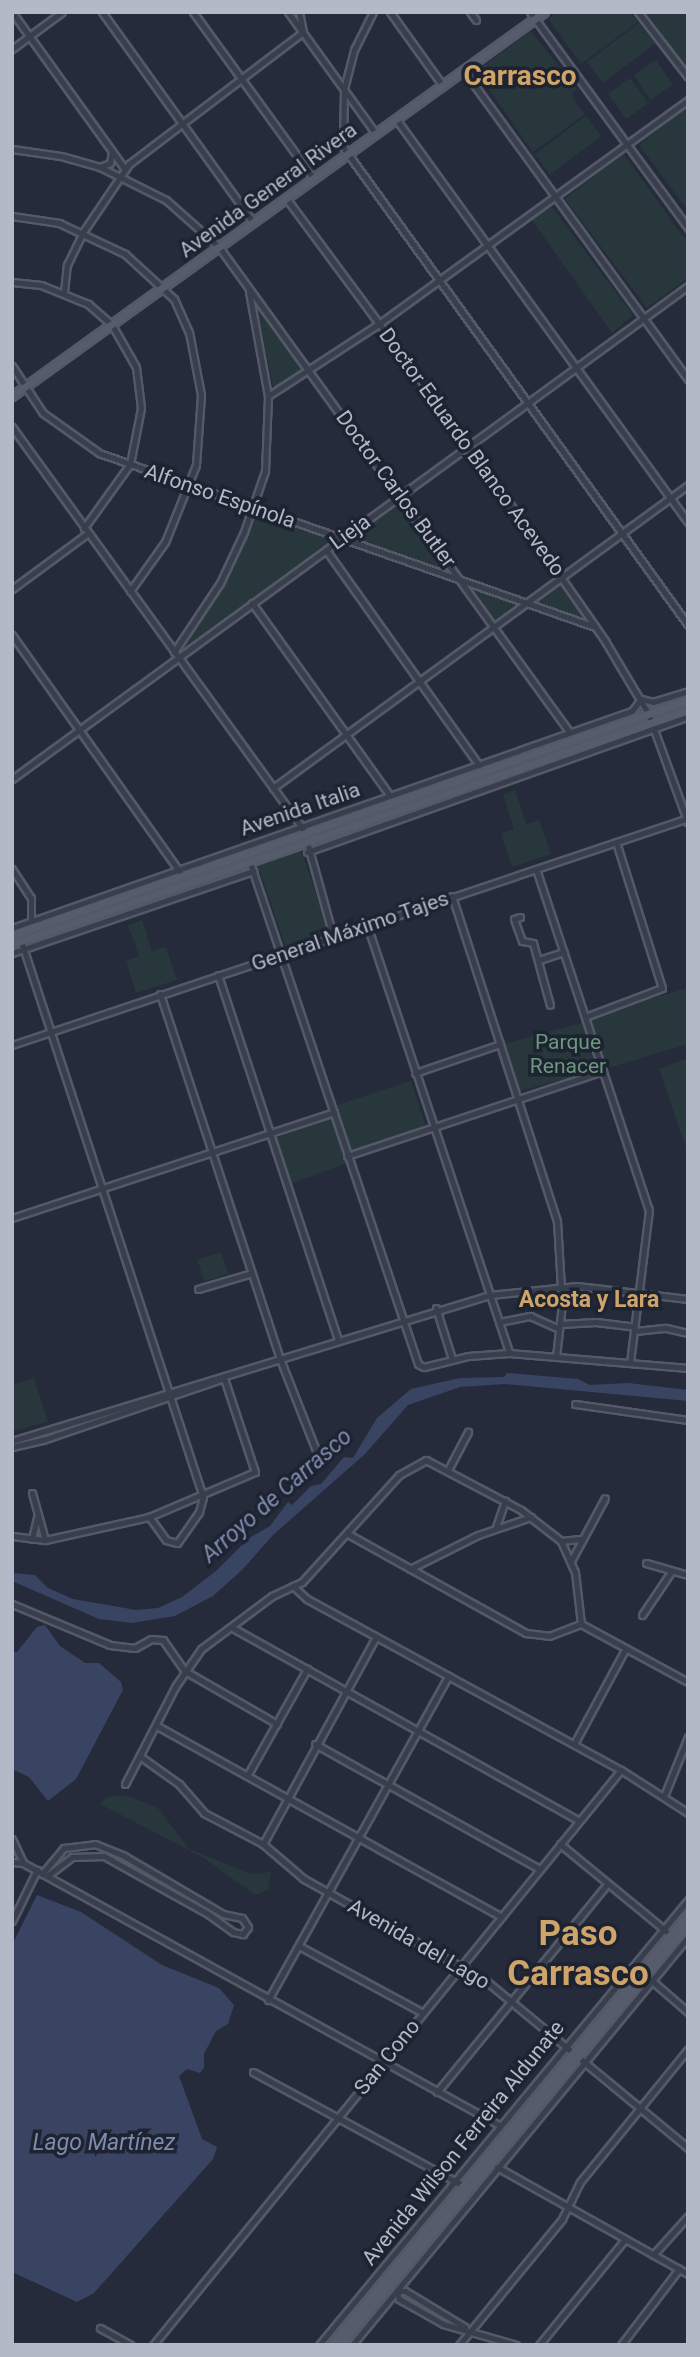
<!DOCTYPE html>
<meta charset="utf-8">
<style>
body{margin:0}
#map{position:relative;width:700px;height:2357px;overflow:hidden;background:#252b3b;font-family:Roboto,sans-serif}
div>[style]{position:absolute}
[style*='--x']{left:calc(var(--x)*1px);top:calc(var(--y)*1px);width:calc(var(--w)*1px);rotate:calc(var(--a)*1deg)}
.green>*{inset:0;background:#27373c;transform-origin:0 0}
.water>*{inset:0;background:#394462}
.roads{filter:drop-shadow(2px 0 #535967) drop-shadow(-2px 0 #535967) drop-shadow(0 2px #535967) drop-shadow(0 -2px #535967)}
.minor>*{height:5px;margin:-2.5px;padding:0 2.5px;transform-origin:2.5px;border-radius:2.5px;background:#383e4c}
.major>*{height:7px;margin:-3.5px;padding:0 3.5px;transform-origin:3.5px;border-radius:3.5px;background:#565c6c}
span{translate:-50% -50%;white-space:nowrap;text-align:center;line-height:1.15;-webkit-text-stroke:7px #1e2331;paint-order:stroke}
.street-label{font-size:21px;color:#b4b9c7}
.park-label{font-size:21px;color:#6d977c}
.neighbourhood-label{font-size:23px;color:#cea468;font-weight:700}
.water-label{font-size:23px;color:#7d8bad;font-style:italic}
.district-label{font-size:28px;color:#cea468;font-weight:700}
.town-label{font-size:35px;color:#cea468;font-weight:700}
.frame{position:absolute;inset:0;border:14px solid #b4b9c7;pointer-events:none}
</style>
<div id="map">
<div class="green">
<i style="clip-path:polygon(555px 12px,630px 12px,638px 22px,581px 64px,549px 20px)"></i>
<i style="clip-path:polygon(646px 12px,688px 12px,688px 71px)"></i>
<i style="left:639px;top:23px;width:26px;height:65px;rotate:53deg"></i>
<i style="clip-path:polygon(531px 31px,577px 89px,571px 95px,585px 114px,533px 152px,476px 71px)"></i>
<i style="left:656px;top:60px;width:30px;height:27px;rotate:56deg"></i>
<i style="left:630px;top:78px;width:31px;height:27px;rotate:54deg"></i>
<i style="clip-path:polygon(688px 106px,688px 217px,686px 208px,639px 145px)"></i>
<i style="left:586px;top:116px;width:25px;height:64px;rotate:53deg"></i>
<i style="clip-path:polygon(623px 153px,688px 243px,688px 278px,647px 308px,565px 199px)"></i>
<i style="clip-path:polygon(551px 206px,633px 315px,612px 333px,532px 220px)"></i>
<i style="clip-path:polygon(260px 308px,305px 371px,274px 390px,257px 310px)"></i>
<i style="clip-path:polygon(400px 501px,454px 575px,349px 540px)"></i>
<i style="clip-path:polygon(257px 511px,333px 537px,334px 542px,183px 650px,224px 583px)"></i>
<i style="clip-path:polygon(557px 584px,563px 585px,589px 622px,533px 603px)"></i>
<i style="clip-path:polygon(473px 588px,514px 603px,518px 607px,495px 621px)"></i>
<i style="left:614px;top:729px;width:3px;height:320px;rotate:72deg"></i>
<i style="clip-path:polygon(515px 790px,526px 824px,539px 820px,551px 854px,512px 867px,501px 833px,514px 829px,503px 794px)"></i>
<i style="left:301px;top:850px;width:88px;height:46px;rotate:71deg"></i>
<i style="clip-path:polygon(142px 920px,152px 951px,166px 947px,177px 980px,136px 993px,126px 961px,139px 956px,128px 925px)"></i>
<i style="clip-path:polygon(688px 988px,688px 1044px,605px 1069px,590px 1016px)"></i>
<i style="left:585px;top:1022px;width:50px;height:84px;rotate:75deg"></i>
<i style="clip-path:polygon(688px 1058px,688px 1154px,659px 1069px)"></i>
<i style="left:411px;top:1081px;width:48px;height:81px;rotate:72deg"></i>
<i style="left:331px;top:1118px;width:48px;height:59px;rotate:70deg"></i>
<i style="left:221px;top:1252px;width:23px;height:25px;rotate:72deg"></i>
<i style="clip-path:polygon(34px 1378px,48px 1422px,12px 1431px,12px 1385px)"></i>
<i style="clip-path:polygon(125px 1795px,158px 1808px,189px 1849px,251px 1874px,271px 1872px,268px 1890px,255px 1895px,204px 1858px,100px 1804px,107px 1797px)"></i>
</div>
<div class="water">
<i style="clip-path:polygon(507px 1373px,578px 1379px,590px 1385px,628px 1383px,688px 1390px,688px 1401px,504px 1384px,460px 1387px,408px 1405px,365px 1454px,273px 1535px,242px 1570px,213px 1596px,175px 1616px,132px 1623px,99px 1619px,12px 1581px,12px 1573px,35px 1575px,48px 1588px,73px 1599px,136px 1610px,158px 1608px,182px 1597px,216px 1571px,249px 1538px,270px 1526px,288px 1502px,292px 1505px,311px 1486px,321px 1484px,344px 1457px,353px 1458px,377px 1418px,411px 1389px,460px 1378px,504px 1377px)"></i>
<i style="clip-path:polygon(45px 1625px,60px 1646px,85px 1663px,99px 1663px,121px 1682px,123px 1690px,76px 1779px,48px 1801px,29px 1777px,12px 1769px,12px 1652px,17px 1652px,37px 1627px)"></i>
<i style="clip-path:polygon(37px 1895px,81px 1912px,162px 1965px,219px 1988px,234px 2005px,228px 2024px,216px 2031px,204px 2054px,204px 2068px,200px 2073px,187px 2069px,179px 2076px,202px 2139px,217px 2147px,213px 2159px,94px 2293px,77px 2302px,12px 2272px,12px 1945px)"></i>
</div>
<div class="roads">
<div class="minor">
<i style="--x:12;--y:12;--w:193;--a:54.3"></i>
<i style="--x:102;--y:12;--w:259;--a:54.3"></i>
<i style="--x:193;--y:12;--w:205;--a:54.1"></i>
<i style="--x:288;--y:12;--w:150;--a:54.2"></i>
<i style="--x:373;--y:12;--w:42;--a:116.6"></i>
<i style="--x:354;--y:50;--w:40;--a:104.4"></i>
<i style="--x:344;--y:89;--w:58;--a:91"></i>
<i style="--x:343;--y:147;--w:589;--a:54.18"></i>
<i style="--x:390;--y:12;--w:91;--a:54.4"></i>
<i style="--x:470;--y:12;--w:10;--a:53"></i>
<i style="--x:530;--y:12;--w:268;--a:53.8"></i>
<i style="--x:638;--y:12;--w:82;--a:52.4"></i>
<i style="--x:12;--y:49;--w:62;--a:-36.5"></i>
<i style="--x:464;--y:71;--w:381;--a:54"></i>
<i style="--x:396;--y:119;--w:498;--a:54.1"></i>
<i style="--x:12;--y:149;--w:49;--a:8.1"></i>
<i style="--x:61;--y:156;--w:41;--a:15.8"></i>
<i style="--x:112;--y:151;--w:12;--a:99"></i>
<i style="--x:110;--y:163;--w:11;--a:158"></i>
<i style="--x:100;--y:167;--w:74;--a:26.6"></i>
<i style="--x:166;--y:200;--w:71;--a:41.6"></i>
<i style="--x:219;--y:247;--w:599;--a:54.16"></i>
<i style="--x:286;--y:198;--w:307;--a:53.5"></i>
<i style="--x:469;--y:445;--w:239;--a:55.2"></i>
<i style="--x:605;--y:641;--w:84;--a:59.2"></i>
<i style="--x:648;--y:713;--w:117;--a:70"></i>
<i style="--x:12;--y:216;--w:48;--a:8.5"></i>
<i style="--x:59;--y:223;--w:73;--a:25.2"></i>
<i style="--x:125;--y:254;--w:67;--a:42.6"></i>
<i style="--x:174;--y:299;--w:36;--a:66"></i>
<i style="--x:189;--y:332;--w:64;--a:79.2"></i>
<i style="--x:201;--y:395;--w:70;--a:94.1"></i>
<i style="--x:196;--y:465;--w:83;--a:111.9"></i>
<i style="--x:165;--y:542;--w:60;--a:125.5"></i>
<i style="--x:12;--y:282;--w:29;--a:6"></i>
<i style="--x:41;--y:285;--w:51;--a:22"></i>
<i style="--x:88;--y:304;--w:32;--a:41"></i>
<i style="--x:112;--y:325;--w:48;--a:60.3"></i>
<i style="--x:136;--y:367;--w:41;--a:83"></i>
<i style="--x:141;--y:408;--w:57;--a:101.1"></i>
<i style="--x:130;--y:464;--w:79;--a:125.7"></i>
<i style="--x:64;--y:292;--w:27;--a:-84"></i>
<i style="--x:67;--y:265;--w:37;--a:-64"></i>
<i style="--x:83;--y:232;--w:82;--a:-55.9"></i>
<i style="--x:129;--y:164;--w:218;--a:-37.2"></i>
<i style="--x:303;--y:32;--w:20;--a:-101"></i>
<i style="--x:12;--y:366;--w:56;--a:56.6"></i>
<i style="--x:43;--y:413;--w:69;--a:35.5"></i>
<i style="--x:99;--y:453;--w:526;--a:19.33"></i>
<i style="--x:268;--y:396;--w:134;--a:-33.1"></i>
<i style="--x:380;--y:323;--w:380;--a:-35.9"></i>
<i style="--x:12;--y:427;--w:496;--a:54.1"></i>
<i style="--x:326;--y:550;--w:264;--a:54.6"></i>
<i style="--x:12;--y:589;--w:94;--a:-36.4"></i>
<i style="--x:252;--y:603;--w:237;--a:54.4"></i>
<i style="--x:12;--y:635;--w:291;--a:54.7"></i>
<i style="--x:174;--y:652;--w:83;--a:-56.3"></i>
<i style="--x:220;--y:583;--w:56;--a:-64.8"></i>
<i style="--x:244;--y:532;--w:65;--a:-71"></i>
<i style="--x:265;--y:471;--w:75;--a:-87.7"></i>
<i style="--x:268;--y:396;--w:107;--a:-100.3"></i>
<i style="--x:641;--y:699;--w:12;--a:14"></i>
<i style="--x:653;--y:702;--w:37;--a:-17"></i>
<i style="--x:12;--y:779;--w:837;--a:-36.1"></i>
<i style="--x:273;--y:788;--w:514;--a:-36.13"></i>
<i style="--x:307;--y:842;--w:98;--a:74.5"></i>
<i style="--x:307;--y:852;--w:405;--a:-19.6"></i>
<i style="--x:250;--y:863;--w:528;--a:71.46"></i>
<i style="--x:418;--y:1364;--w:7;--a:27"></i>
<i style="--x:424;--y:1367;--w:45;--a:-14"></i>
<i style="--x:468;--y:1356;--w:41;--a:-4.2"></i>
<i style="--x:509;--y:1353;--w:180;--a:4.8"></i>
<i style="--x:12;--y:869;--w:35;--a:57"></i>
<i style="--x:31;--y:898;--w:23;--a:90"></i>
<i style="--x:536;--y:869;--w:359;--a:71.7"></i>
<i style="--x:649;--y:1210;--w:154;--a:97.1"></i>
<i style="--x:452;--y:896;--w:342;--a:72.1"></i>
<i style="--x:557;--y:1221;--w:83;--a:86.6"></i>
<i style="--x:562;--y:1304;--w:53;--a:96.5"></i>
<i style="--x:520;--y:917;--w:6;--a:162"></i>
<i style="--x:514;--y:919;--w:23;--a:70"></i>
<i style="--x:522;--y:941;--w:11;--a:10"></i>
<i style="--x:533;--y:943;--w:64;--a:74.7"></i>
<i style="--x:367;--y:925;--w:451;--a:71.6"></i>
<i style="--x:12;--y:928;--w:657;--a:-19.29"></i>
<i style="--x:632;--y:711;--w:15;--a:-53"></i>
<i style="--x:21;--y:941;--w:585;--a:71.87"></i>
<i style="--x:203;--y:1497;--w:16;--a:105"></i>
<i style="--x:199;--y:1512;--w:38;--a:125"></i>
<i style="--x:177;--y:1543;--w:11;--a:-165"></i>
<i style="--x:166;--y:1540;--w:29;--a:-126"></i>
<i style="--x:12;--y:953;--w:255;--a:-18.8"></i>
<i style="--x:539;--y:960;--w:26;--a:-18"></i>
<i style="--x:218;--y:975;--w:383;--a:71.8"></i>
<i style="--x:160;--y:994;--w:384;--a:71.8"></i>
<i style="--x:280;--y:1359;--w:106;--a:68.5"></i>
<i style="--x:585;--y:1017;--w:82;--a:-20.6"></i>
<i style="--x:662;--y:988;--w:153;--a:-107.5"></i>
<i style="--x:12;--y:1045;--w:713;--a:-18.56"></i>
<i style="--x:415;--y:1073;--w:90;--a:-18.8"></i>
<i style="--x:347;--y:1156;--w:270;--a:-18.4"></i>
<i style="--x:12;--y:1218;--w:339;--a:-18.2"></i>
<i style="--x:198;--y:1289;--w:56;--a:-16.5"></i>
<i style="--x:436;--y:1308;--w:53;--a:72.6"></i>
<i style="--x:499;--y:1322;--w:32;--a:-11"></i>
<i style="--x:530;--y:1316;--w:32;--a:24"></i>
<i style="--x:560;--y:1324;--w:36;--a:-3"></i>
<i style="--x:596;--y:1322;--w:39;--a:7"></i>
<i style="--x:635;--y:1331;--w:31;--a:-6"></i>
<i style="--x:666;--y:1328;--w:23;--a:13"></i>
<i style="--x:575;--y:1404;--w:114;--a:8.1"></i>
<i style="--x:12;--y:1441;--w:500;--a:-17"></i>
<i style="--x:490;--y:1295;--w:87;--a:-5.9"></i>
<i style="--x:577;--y:1286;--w:112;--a:6.7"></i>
<i style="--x:12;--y:1447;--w:32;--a:-13"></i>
<i style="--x:43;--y:1440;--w:191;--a:-18.9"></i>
<i style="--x:449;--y:1468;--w:41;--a:-62.2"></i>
<i style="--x:32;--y:1493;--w:49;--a:74.5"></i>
<i style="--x:496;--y:1527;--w:28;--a:-71"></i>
<i style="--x:348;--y:1534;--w:204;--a:29.1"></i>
<i style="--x:526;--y:1633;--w:23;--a:7"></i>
<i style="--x:549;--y:1636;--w:34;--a:-21"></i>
<i style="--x:12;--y:1536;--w:33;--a:7"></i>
<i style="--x:45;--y:1540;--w:107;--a:-12.5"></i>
<i style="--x:149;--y:1517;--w:115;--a:-23"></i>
<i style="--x:255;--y:1472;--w:99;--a:-108.3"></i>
<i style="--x:32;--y:1539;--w:22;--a:-77"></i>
<i style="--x:561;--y:1541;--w:19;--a:-6"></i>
<i style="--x:572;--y:1559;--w:69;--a:-61.6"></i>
<i style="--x:646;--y:1563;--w:44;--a:15.9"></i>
<i style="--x:410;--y:1569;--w:76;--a:-26.6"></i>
<i style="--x:478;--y:1535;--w:56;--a:-18.8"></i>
<i style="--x:293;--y:1586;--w:19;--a:43"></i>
<i style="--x:307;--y:1599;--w:358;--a:28.6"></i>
<i style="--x:621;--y:1770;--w:80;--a:32.7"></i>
<i style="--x:12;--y:1604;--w:106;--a:22.7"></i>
<i style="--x:110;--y:1645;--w:25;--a:7"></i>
<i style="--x:135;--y:1648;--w:18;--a:-29"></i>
<i style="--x:151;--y:1639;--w:12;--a:5"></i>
<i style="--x:163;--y:1640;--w:38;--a:55"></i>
<i style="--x:185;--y:1671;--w:106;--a:29.9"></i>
<i style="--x:642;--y:1615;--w:52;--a:-56"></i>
<i style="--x:581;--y:1624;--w:122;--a:28.5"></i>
<i style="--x:231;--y:1627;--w:398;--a:29.1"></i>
<i style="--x:157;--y:1726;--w:393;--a:29"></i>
<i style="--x:315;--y:1744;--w:257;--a:29.1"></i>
<i style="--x:574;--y:1744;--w:109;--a:-61.6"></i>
<i style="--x:141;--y:1757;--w:47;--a:35.4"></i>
<i style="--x:179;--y:1784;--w:38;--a:49"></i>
<i style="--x:204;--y:1813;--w:67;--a:27.7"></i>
<i style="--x:263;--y:1844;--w:54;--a:40.5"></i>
<i style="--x:304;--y:1879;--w:207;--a:29.2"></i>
<i style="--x:485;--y:1980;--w:264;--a:39.6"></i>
<i style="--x:247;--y:1776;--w:123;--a:-60.7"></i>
<i style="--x:125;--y:1784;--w:109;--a:-62.7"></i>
<i style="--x:175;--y:1687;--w:46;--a:-55.6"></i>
<i style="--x:201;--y:1649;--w:89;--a:-36.7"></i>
<i style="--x:272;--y:1596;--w:33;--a:-25"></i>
<i style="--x:302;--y:1582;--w:144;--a:-47.8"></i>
<i style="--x:399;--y:1475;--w:31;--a:-29"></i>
<i style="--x:426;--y:1460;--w:107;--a:27.8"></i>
<i style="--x:521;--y:1510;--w:51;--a:37.8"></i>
<i style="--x:561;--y:1541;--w:34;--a:66"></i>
<i style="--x:575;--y:1572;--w:52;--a:83.4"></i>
<i style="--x:664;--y:1796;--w:64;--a:-67.9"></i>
<i style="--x:12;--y:1839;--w:26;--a:65"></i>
<i style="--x:263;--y:1844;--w:236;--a:-61.4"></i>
<i style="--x:560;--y:1844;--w:137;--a:39.4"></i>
<i style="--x:12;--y:1862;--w:11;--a:5"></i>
<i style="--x:23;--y:1863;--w:543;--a:28.83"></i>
<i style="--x:42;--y:1874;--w:34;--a:-50"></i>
<i style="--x:64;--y:1848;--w:31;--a:-7"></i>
<i style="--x:95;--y:1844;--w:31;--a:22"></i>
<i style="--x:124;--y:1856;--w:115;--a:30.4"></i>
<i style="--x:223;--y:1914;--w:19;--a:12"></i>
<i style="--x:242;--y:1918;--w:11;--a:56"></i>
<i style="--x:248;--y:1927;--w:9;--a:126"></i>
<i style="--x:243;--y:1934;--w:10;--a:-169"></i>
<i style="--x:233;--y:1932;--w:29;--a:-144"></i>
<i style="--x:210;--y:1915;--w:121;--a:-150.9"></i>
<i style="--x:104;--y:1856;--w:32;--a:178"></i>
<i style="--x:72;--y:1857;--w:31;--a:143"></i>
<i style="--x:12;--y:1921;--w:57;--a:-63.9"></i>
<i style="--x:299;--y:1946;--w:141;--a:28.4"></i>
<i style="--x:651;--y:1980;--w:49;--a:40.9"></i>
<i style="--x:268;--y:2000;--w:371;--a:-60.9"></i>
<i style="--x:253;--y:2072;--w:238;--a:28.4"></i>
<i style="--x:437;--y:2092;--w:269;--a:-50.7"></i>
<i style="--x:497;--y:2167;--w:219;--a:29.3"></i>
<i style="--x:653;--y:2255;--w:52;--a:-48.1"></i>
<i style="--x:397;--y:2291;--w:8;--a:76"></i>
<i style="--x:399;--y:2299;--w:51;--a:29.6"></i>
<i style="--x:443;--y:2324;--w:76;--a:16"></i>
<i style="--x:397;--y:2291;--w:8;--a:0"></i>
<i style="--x:405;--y:2291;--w:70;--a:31"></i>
<i style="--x:100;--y:2328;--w:35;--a:29"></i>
<i style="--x:153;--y:2345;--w:741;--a:-50.86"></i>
<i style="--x:319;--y:2345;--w:578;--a:-50.33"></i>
<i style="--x:352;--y:2345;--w:529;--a:-50.53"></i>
<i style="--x:459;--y:2345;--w:163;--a:-50.7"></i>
<i style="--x:562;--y:2219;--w:41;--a:-64.1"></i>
<i style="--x:580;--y:2182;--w:171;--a:-50.9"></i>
<i style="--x:539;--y:2345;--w:136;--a:-50.9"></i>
<i style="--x:621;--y:2345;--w:96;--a:-52.7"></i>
</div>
<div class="major">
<i style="--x:12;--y:396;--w:656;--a:-35.82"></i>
<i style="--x:12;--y:935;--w:716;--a:-19.17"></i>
<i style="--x:12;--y:944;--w:715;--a:-19.09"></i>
<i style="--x:331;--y:2345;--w:560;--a:-50.36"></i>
<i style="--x:340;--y:2345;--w:546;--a:-50.42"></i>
</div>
</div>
<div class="street-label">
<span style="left:268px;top:190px;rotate:-36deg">Avenida General Rivera</span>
<span style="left:472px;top:452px;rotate:54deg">Doctor Eduardo Blanco Acevedo</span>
<span style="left:396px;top:489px;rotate:54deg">Doctor Carlos Butler</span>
<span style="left:220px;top:496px;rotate:19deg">Alfonso Espínola</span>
<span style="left:350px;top:532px;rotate:-36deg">Lieja</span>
<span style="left:300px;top:809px;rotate:-19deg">Avenida Italia</span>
<span style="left:350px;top:931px;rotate:-19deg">General Máximo Tajes</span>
<span style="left:419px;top:1944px;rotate:30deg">Avenida del Lago</span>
<span style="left:387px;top:2057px;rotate:-51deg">San Cono</span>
<span style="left:463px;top:2143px;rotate:-51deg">Avenida Wilson Ferreira Aldunate</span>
</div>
<div class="park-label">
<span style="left:568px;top:1054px">Parque<br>Renacer</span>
</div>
<div class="neighbourhood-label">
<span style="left:589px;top:1300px">Acosta y Lara</span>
</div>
<div class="water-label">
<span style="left:277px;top:1496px;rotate:-41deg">Arroyo de Carrasco</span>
<span style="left:104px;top:2143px">Lago Martínez</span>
</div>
<div class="district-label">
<span style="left:520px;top:76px">Carrasco</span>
</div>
<div class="town-label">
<span style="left:578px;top:1954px">Paso<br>Carrasco</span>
</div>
<div class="frame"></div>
</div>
